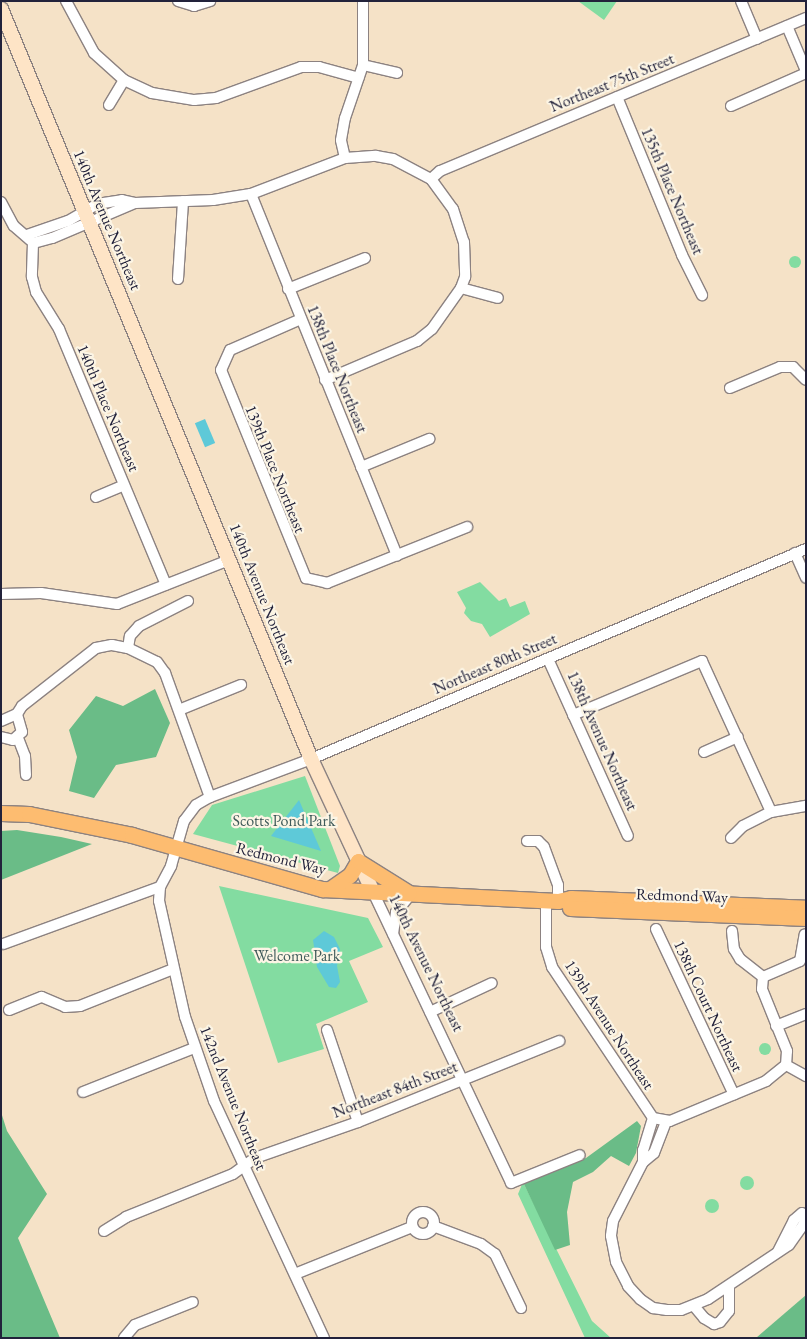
<!DOCTYPE html>
<style>
body{margin:0}
#map{position:relative;width:807px;height:1339px;overflow:hidden;background:#f5e2c7;font-family:"EB Garamond",serif}
div>[style]{position:absolute}
[style*='--x']{left:calc(var(--x)*1px);top:calc(var(--y)*1px);width:calc(var(--w)*1px);rotate:calc(var(--a)*1deg)}
.green>*{inset:0;background:#83dca1}
.round{border-radius:50%}
.forest>*{inset:0;background:#6abc87}
.water>*{inset:0;background:#5ec9d8;transform-origin:0 0}
.roads{filter:drop-shadow(1px 0 #8c8281) drop-shadow(-1px 0 #8c8281) drop-shadow(0 1px #8c8281) drop-shadow(0 -1px #8c8281)}
.minor>*{height:10px;margin:-5px;padding:0 5px;transform-origin:5px;border-radius:5px;background:#fff}
.minor>.ring{margin:-5px;padding:0;box-sizing:content-box;background:none;border:10px solid #fff;border-radius:50%}
.secondary>*{height:14px;margin:-7px;padding:0 7px;transform-origin:7px;border-radius:7px;background:#fee4c6}
.primary>*{height:15px;margin:-7.5px;padding:0 7.5px;transform-origin:7.5px;border-radius:7.5px;background:#fdbc70}
span{translate:-50% -50%;white-space:nowrap;text-align:center;line-height:1.15;-webkit-text-stroke:4.5px #fcf5e5;paint-order:stroke}
.street-label{font-size:16px;color:#22223b}
.park-label{font-size:16px;color:#3f5a5a}
.frame{position:absolute;inset:0;border:2px solid #22223b;pointer-events:none}
</style>
<div id="map">
<div class="green">
<i style="clip-path:polygon(578px 1px,617px 1px,604px 20px)"></i>
<i class="round" style="left:789px;top:256px;width:12px;height:12px"></i>
<i style="clip-path:polygon(480px 582px,499px 601px,506px 598px,510px 607px,525px 601px,530px 614px,490px 637px,482px 624px,471px 621px,464px 613px,466px 608px,457px 592px)"></i>
<i style="clip-path:polygon(305px 776px,340px 866px,338px 873px,193px 834px,212px 805px)"></i>
<i style="clip-path:polygon(219px 886px,368px 918px,383px 947px,349px 961px,368px 1002px,316px 1024px,324px 1049px,278px 1063px)"></i>
<i class="round" style="left:759px;top:1043px;width:12px;height:12px"></i>
<i class="round" style="left:740px;top:1176px;width:14px;height:14px"></i>
<i style="clip-path:polygon(523px 1182px,592px 1321px,611px 1338px,585px 1338px,518px 1194px)"></i>
<i class="round" style="left:705px;top:1199px;width:14px;height:14px"></i>
</div>
<div class="forest">
<i style="clip-path:polygon(155px 689px,170px 723px,156px 757px,116px 765px,94px 798px,69px 791px,77px 757px,69px 730px,96px 696px,123px 706px)"></i>
<i style="clip-path:polygon(17px 830px,61px 837px,92px 844px,1px 880px,1px 831px)"></i>
<i style="clip-path:polygon(1px 1112px,7px 1131px,47px 1194px,18px 1238px,60px 1338px,1px 1338px)"></i>
<i style="clip-path:polygon(637px 1121px,641px 1126px,636px 1153px,629px 1166px,611px 1156px,593px 1172px,573px 1182px,567px 1212px,570px 1245px,555px 1250px,523px 1182px,586px 1158px)"></i>
<i style="clip-path:polygon(806px 1295px,806px 1338px,756px 1338px)"></i>
</div>
<div class="water">
<i style="left:205px;top:419px;width:26px;height:11px;rotate:67deg"></i>
<i style="clip-path:polygon(299px 800px,321px 851px,271px 836px)"></i>
<i style="clip-path:polygon(324px 931px,334px 937px,340px 949px,337px 966px,340px 982px,336px 988px,329px 987px,317px 967px,313px 940px)"></i>
</div>
<div class="roads">
<div class="minor">
<i style="--x:66;--y:1;--w:59;--a:61.7"></i>
<i style="--x:94;--y:53;--w:40;--a:42"></i>
<i style="--x:124;--y:80;--w:31;--a:25"></i>
<i style="--x:152;--y:93;--w:43;--a:9.5"></i>
<i style="--x:194;--y:100;--w:22;--a:-5"></i>
<i style="--x:216;--y:98;--w:90;--a:-20"></i>
<i style="--x:301;--y:67;--w:18;--a:0"></i>
<i style="--x:319;--y:67;--w:41;--a:15.4"></i>
<i style="--x:178;--y:1;--w:17;--a:17"></i>
<i style="--x:194;--y:6;--w:17;--a:-17"></i>
<i style="--x:741;--y:1;--w:41;--a:67.2"></i>
<i style="--x:787;--y:26;--w:49;--a:67.1"></i>
<i style="--x:363;--y:65;--w:35;--a:13"></i>
<i style="--x:617;--y:97;--w:171;--a:67.6"></i>
<i style="--x:682;--y:255;--w:45;--a:63.4"></i>
<i style="--x:109;--y:105;--w:29;--a:-59"></i>
<i style="--x:731;--y:106;--w:82;--a:-23.7"></i>
<i style="--x:345;--y:158;--w:18;--a:-103"></i>
<i style="--x:341;--y:140;--w:22;--a:-80"></i>
<i style="--x:345;--y:118;--w:56;--a:-71.2"></i>
<i style="--x:363;--y:65;--w:64;--a:-90"></i>
<i style="--x:431;--y:179;--w:12;--a:-42"></i>
<i style="--x:440;--y:171;--w:397;--a:-22.7"></i>
<i style="--x:251;--y:194;--w:390;--a:68"></i>
<i style="--x:1;--y:202;--w:27;--a:62"></i>
<i style="--x:14;--y:226;--w:21;--a:41"></i>
<i style="--x:135;--y:203;--w:78;--a:-2.2"></i>
<i style="--x:213;--y:200;--w:38;--a:-9"></i>
<i style="--x:251;--y:194;--w:101;--a:-21"></i>
<i style="--x:345;--y:158;--w:31;--a:-4"></i>
<i style="--x:376;--y:156;--w:17;--a:10"></i>
<i style="--x:393;--y:159;--w:43;--a:27.8"></i>
<i style="--x:431;--y:179;--w:37;--a:54"></i>
<i style="--x:453;--y:209;--w:35;--a:72"></i>
<i style="--x:464;--y:242;--w:35;--a:88"></i>
<i style="--x:465;--y:277;--w:12;--a:110"></i>
<i style="--x:27;--y:235;--w:43;--a:-18.9"></i>
<i style="--x:68;--y:221;--w:34;--a:-30"></i>
<i style="--x:97;--y:204;--w:25;--a:-9"></i>
<i style="--x:122;--y:200;--w:13;--a:13"></i>
<i style="--x:135;--y:203;--w:90;--a:157.1"></i>
<i style="--x:52;--y:238;--w:20;--a:165"></i>
<i style="--x:33;--y:243;--w:34;--a:92"></i>
<i style="--x:32;--y:277;--w:16;--a:75"></i>
<i style="--x:36;--y:292;--w:44;--a:58.1"></i>
<i style="--x:59;--y:329;--w:277;--a:67.3"></i>
<i style="--x:178;--y:279;--w:78;--a:-86.3"></i>
<i style="--x:288;--y:289;--w:83;--a:-21.9"></i>
<i style="--x:301;--y:319;--w:77;--a:156.4"></i>
<i style="--x:230;--y:350;--w:22;--a:114"></i>
<i style="--x:221;--y:370;--w:225;--a:67.8"></i>
<i style="--x:306;--y:578;--w:22;--a:13"></i>
<i style="--x:327;--y:583;--w:151;--a:-21.8"></i>
<i style="--x:325;--y:380;--w:100;--a:-23"></i>
<i style="--x:417;--y:341;--w:19;--a:-39"></i>
<i style="--x:432;--y:329;--w:50;--a:-54.7"></i>
<i style="--x:461;--y:288;--w:38;--a:15"></i>
<i style="--x:730;--y:388;--w:54;--a:-22.8"></i>
<i style="--x:780;--y:367;--w:13;--a:0"></i>
<i style="--x:793;--y:367;--w:18;--a:45"></i>
<i style="--x:361;--y:467;--w:74;--a:-22.4"></i>
<i style="--x:96;--y:497;--w:30;--a:-23"></i>
<i style="--x:795;--y:553;--w:27;--a:66"></i>
<i style="--x:1;--y:594;--w:40;--a:-1.4"></i>
<i style="--x:41;--y:593;--w:77;--a:8.2"></i>
<i style="--x:117;--y:604;--w:120;--a:-21.4"></i>
<i style="--x:128;--y:648;--w:12;--a:-81"></i>
<i style="--x:130;--y:636;--w:13;--a:-48"></i>
<i style="--x:139;--y:626;--w:55;--a:-27"></i>
<i style="--x:548;--y:659;--w:194;--a:65.7"></i>
<i style="--x:179;--y:710;--w:67;--a:-22"></i>
<i style="--x:573;--y:715;--w:140;--a:-22.7"></i>
<i style="--x:702;--y:661;--w:166;--a:65.4"></i>
<i style="--x:1;--y:721;--w:17;--a:-24"></i>
<i style="--x:17;--y:714;--w:9;--a:-58"></i>
<i style="--x:22;--y:706;--w:94;--a:-38.1"></i>
<i style="--x:96;--y:648;--w:16;--a:-11"></i>
<i style="--x:112;--y:645;--w:16;--a:11"></i>
<i style="--x:128;--y:648;--w:32;--a:26"></i>
<i style="--x:157;--y:662;--w:14;--a:54"></i>
<i style="--x:165;--y:673;--w:132;--a:70.1"></i>
<i style="--x:1;--y:737;--w:12;--a:14"></i>
<i style="--x:13;--y:740;--w:12;--a:-42"></i>
<i style="--x:22;--y:732;--w:19;--a:-106"></i>
<i style="--x:18;--y:738;--w:19;--a:69"></i>
<i style="--x:25;--y:756;--w:19;--a:87"></i>
<i style="--x:704;--y:752;--w:37;--a:-24"></i>
<i style="--x:731;--y:838;--w:17;--a:-45"></i>
<i style="--x:743;--y:826;--w:31;--a:-27"></i>
<i style="--x:771;--y:812;--w:36;--a:-10"></i>
<i style="--x:527;--y:841;--w:11;--a:0"></i>
<i style="--x:538;--y:841;--w:8;--a:45"></i>
<i style="--x:544;--y:847;--w:40;--a:69.8"></i>
<i style="--x:558;--y:885;--w:16;--a:90"></i>
<i style="--x:373;--y:892;--w:322;--a:64.6"></i>
<i style="--x:511;--y:1183;--w:74;--a:-22.1"></i>
<i style="--x:546;--y:900;--w:47;--a:90"></i>
<i style="--x:546;--y:947;--w:21;--a:73"></i>
<i style="--x:552;--y:967;--w:182;--a:56.2"></i>
<i style="--x:656;--y:929;--w:183;--a:64.8"></i>
<i style="--x:732;--y:931;--w:18;--a:84"></i>
<i style="--x:734;--y:949;--w:12;--a:59"></i>
<i style="--x:740;--y:959;--w:29;--a:38"></i>
<i style="--x:763;--y:977;--w:12;--a:95"></i>
<i style="--x:762;--y:989;--w:67;--a:68"></i>
<i style="--x:787;--y:1051;--w:14;--a:94"></i>
<i style="--x:393;--y:934;--w:22;--a:-82"></i>
<i style="--x:396;--y:912;--w:23;--a:-50"></i>
<i style="--x:3;--y:944;--w:167;--a:-20"></i>
<i style="--x:763;--y:977;--w:40;--a:-23.4"></i>
<i style="--x:800;--y:961;--w:27;--a:-80"></i>
<i style="--x:9;--y:1010;--w:35;--a:-22"></i>
<i style="--x:42;--y:997;--w:25;--a:23"></i>
<i style="--x:65;--y:1007;--w:15;--a:-4"></i>
<i style="--x:80;--y:1006;--w:100;--a:-21.7"></i>
<i style="--x:430;--y:1012;--w:68;--a:-25.1"></i>
<i style="--x:776;--y:1026;--w:32;--a:-22"></i>
<i style="--x:327;--y:1030;--w:97;--a:71.4"></i>
<i style="--x:786;--y:1065;--w:23;--a:29"></i>
<i style="--x:83;--y:1092;--w:119;--a:-21.6"></i>
<i style="--x:653;--y:1118;--w:17;--a:10"></i>
<i style="--x:670;--y:1121;--w:104;--a:-22.6"></i>
<i style="--x:766;--y:1081;--w:26;--a:-39"></i>
<i style="--x:653;--y:1118;--w:34;--a:107"></i>
<i style="--x:643;--y:1150;--w:12;--a:90"></i>
<i style="--x:643;--y:1162;--w:14;--a:-39"></i>
<i style="--x:654;--y:1153;--w:33;--a:-69"></i>
<i style="--x:643;--y:1162;--w:66;--a:117"></i>
<i style="--x:613;--y:1221;--w:15;--a:98"></i>
<i style="--x:611;--y:1236;--w:26;--a:79"></i>
<i style="--x:616;--y:1262;--w:27;--a:63"></i>
<i style="--x:628;--y:1286;--w:18;--a:47"></i>
<i style="--x:640;--y:1299;--w:16;--a:35"></i>
<i style="--x:653;--y:1308;--w:14;--a:8"></i>
<i style="--x:667;--y:1310;--w:14;--a:0"></i>
<i style="--x:681;--y:1310;--w:29;--a:-22"></i>
<i style="--x:708;--y:1299;--w:97;--a:-33.7"></i>
<i style="--x:789;--y:1245;--w:28;--a:-55"></i>
<i style="--x:805;--y:1222;--w:9;--a:-108"></i>
<i style="--x:802;--y:1213;--w:11;--a:139"></i>
<i style="--x:794;--y:1220;--w:35;--a:117"></i>
<i class="ring" style="left:412px;top:1212px;width:12px;height:12px"></i>
<i style="--x:433;--y:1226;--w:51;--a:20.6"></i>
<i style="--x:481;--y:1244;--w:17;--a:36"></i>
<i style="--x:495;--y:1254;--w:60;--a:64.3"></i>
<i style="--x:104;--y:1231;--w:26;--a:-32"></i>
<i style="--x:126;--y:1217;--w:115;--a:-21.9"></i>
<i style="--x:233;--y:1174;--w:27;--a:-36"></i>
<i style="--x:255;--y:1158;--w:109;--a:-19.3"></i>
<i style="--x:358;--y:1122;--w:217;--a:-21.9"></i>
<i style="--x:295;--y:1274;--w:126;--a:-21.9"></i>
<i style="--x:694;--y:1306;--w:16;--a:50"></i>
<i style="--x:704;--y:1318;--w:12;--a:31"></i>
<i style="--x:714;--y:1324;--w:6;--a:-18"></i>
<i style="--x:720;--y:1322;--w:14;--a:-51"></i>
<i style="--x:729;--y:1311;--w:23;--a:-90"></i>
<i style="--x:124;--y:1338;--w:17;--a:-50"></i>
<i style="--x:135;--y:1325;--w:62;--a:-21.6"></i>
<i style="--x:324;--y:1338;--w:261;--a:-114.9"></i>
<i style="--x:214;--y:1101;--w:89;--a:-109"></i>
<i style="--x:185;--y:1017;--w:119;--a:-102.6"></i>
<i style="--x:159;--y:901;--w:14;--a:-86"></i>
<i style="--x:160;--y:887;--w:24;--a:-62"></i>
<i style="--x:171;--y:866;--w:47;--a:-73.9"></i>
<i style="--x:184;--y:821;--w:20;--a:-53"></i>
<i style="--x:196;--y:805;--w:16;--a:-30"></i>
<i style="--x:210;--y:797;--w:108;--a:-20.6"></i>
<i style="--x:311;--y:759;--w:538;--a:-22.99"></i>
</div>
<div class="secondary">
<i style="--x:1;--y:9;--w:812;--a:67.54"></i>
<i style="--x:311;--y:759;--w:147;--a:65"></i>
</div>
<div class="primary">
<i style="--x:1;--y:813;--w:28;--a:2"></i>
<i style="--x:29;--y:814;--w:105;--a:11.5"></i>
<i style="--x:132;--y:835;--w:198;--a:15.9"></i>
<i style="--x:322;--y:889;--w:236;--a:2.9"></i>
<i style="--x:558;--y:901;--w:13;--a:-13"></i>
<i style="--x:571;--y:898;--w:235;--a:2.4"></i>
<i style="--x:330;--y:889;--w:24;--a:-35"></i>
<i style="--x:350;--y:875;--w:16;--a:-60"></i>
<i style="--x:358;--y:861;--w:60;--a:32.1"></i>
<i style="--x:570;--y:908;--w:236;--a:2.4"></i>
</div>
</div>
<div class="street-label">
<span style="left:612px;top:83px;rotate:-22deg">Northeast 75th Street</span>
<span style="left:672px;top:191px;rotate:67deg">135th Place Northeast</span>
<span style="left:107px;top:220px;rotate:67deg">140th Avenue Northeast</span>
<span style="left:337px;top:369px;rotate:68deg">138th Place Northeast</span>
<span style="left:108px;top:408px;rotate:67deg">140th Place Northeast</span>
<span style="left:275px;top:469px;rotate:68deg">139th Place Northeast</span>
<span style="left:262px;top:594px;rotate:68deg">140th Avenue Northeast</span>
<span style="left:495px;top:664px;rotate:-23deg">Northeast 80th Street</span>
<span style="left:602px;top:741px;rotate:66deg">138th Avenue Northeast</span>
<span style="left:281px;top:859px;rotate:14deg">Redmond Way</span>
<span style="left:682px;top:896px;rotate:2deg">Redmond Way</span>
<span style="left:426px;top:963px;rotate:64deg">140th Avenue Northeast</span>
<span style="left:708px;top:1006px;rotate:65deg">138th Court Northeast</span>
<span style="left:609px;top:1025px;rotate:57deg">139th Avenue Northeast</span>
<span style="left:395px;top:1090px;rotate:-21deg">Northeast 84th Street</span>
<span style="left:233px;top:1098px;rotate:68deg">142nd Avenue Northeast</span>
</div>
<div class="park-label">
<span style="left:284px;top:821px">Scotts Pond Park</span>
<span style="left:297px;top:956px">Welcome Park</span>
</div>
<div class="frame"></div>
</div>
